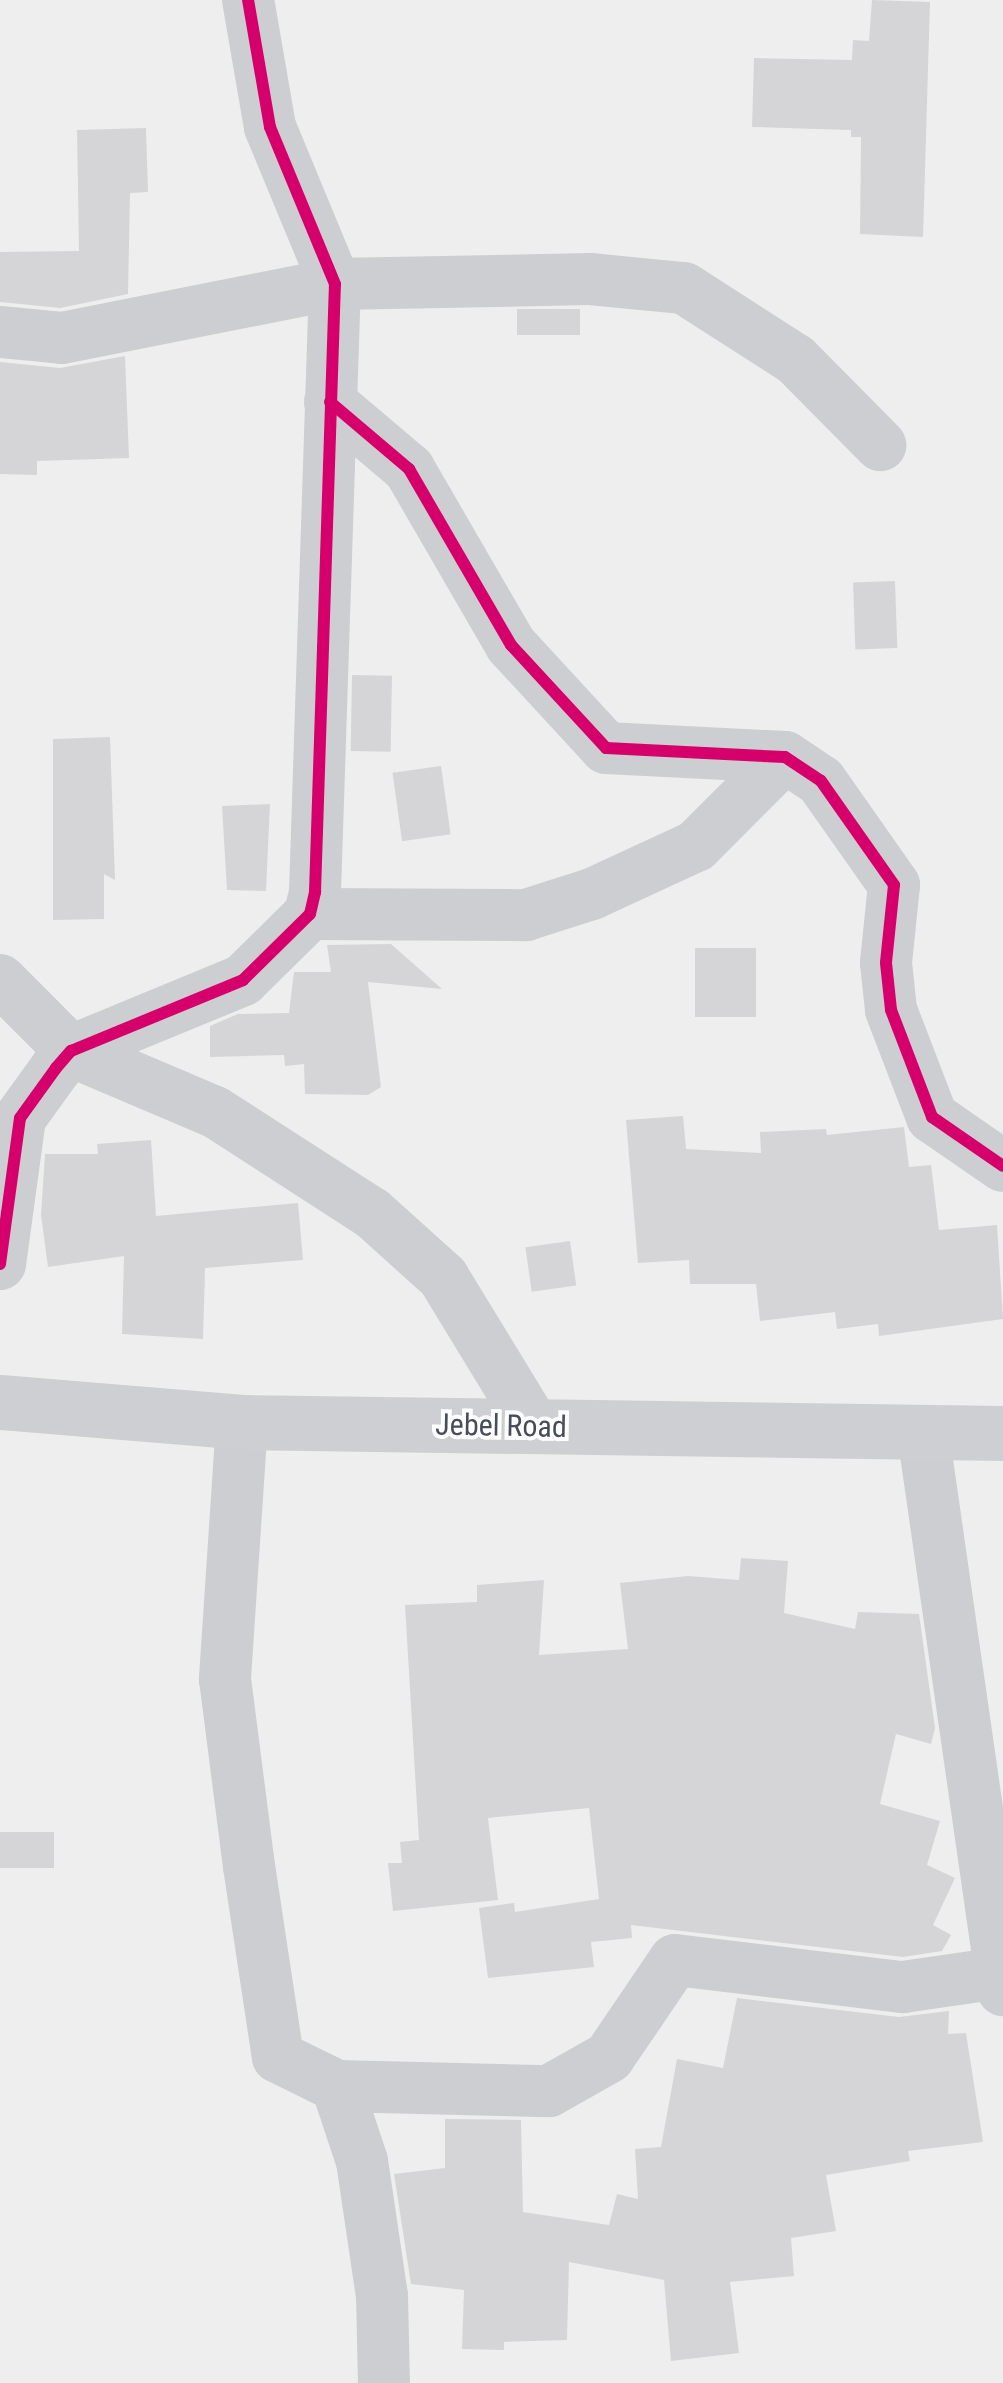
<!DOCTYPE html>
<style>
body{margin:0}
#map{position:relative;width:1003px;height:2383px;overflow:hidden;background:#efeeee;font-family:"Roboto Condensed",sans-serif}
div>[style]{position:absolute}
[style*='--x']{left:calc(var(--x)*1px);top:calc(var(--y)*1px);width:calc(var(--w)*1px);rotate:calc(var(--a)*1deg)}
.building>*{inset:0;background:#d5d5d7;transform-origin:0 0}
.minor>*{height:52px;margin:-26px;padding:0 26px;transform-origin:26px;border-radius:26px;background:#cdced1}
.secondary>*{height:55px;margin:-27.5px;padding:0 27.5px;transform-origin:27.5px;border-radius:27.5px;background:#cecfd2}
.cycleway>*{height:12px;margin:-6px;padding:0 6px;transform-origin:6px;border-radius:6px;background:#d6006c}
span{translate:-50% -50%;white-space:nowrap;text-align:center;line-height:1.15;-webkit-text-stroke:8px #fff;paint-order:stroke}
.street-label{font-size:30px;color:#474d59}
</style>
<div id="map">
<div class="building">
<i style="clip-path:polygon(872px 0,930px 2px,923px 237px,860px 234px,861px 137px,851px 137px,851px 130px,752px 127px,754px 58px,852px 60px,853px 40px,869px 41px)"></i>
<i style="clip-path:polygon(146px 128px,148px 192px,130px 193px,128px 294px,60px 308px,0 302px,0 252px,79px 251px,77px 130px)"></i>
<i style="left:580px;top:309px;width:26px;height:63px;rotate:90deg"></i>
<i style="clip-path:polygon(125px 356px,129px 458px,37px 461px,37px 475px,0 474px,0 362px,60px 368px)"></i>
<i style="left:895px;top:581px;width:67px;height:42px;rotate:88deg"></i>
<i style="left:352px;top:675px;width:40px;height:76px;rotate:1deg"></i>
<i style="clip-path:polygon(110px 737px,115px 880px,104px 874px,104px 919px,53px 920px,53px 739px)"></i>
<i style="left:441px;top:766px;width:69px;height:49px;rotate:82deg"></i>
<i style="clip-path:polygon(270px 804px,266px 891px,227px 890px,222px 806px)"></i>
<i style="clip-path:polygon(391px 944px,442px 989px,368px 982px,381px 1087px,368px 1095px,305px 1094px,304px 1064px,285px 1066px,284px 1055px,210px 1057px,210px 1026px,238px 1014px,289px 1013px,294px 972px,331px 972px,327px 945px)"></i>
<i style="left:695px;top:948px;width:61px;height:69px"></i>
<i style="clip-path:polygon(683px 1116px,686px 1149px,761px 1153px,760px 1132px,826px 1129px,827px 1135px,904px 1127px,909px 1167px,931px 1165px,939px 1230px,997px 1225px,1003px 1319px,879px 1336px,878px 1324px,837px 1329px,835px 1312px,760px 1321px,756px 1284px,690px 1284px,689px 1260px,638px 1263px,626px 1120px)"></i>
<i style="clip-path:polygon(151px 1140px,156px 1216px,298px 1203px,303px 1260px,205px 1268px,203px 1339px,122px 1334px,124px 1256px,48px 1267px,41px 1215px,45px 1154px,98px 1154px,97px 1144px)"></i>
<i style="left:570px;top:1241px;width:45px;height:45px;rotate:82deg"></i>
<i style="clip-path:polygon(741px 1558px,788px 1561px,784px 1613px,855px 1629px,858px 1612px,919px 1614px,935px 1728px,931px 1744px,896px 1734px,880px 1804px,940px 1821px,927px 1865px,955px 1878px,933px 1925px,951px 1935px,942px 1951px,903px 1957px,631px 1925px,632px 1938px,591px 1942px,594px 1967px,488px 1978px,479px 1908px,514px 1903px,515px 1912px,599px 1899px,589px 1808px,488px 1818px,498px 1900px,393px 1911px,388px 1863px,402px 1863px,400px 1842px,419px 1840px,405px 1605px,477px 1602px,477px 1585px,544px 1580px,539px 1655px,628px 1649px,620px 1583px,688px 1576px,739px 1580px)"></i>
<i style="left:0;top:1832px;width:54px;height:36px"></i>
<i style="clip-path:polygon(737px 1998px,899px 2017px,949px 2011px,948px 2034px,966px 2033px,983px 2142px,908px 2151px,910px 2161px,826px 2175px,836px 2231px,791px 2238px,794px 2276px,730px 2282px,739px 2353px,671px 2361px,664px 2280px,569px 2262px,567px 2340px,504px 2342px,504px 2350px,462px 2349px,464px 2290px,411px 2284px,394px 2174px,445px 2168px,445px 2119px,521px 2120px,523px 2212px,609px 2225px,617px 2194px,638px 2199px,635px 2149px,661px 2147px,677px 2059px,723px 2068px)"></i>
</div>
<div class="minor">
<i style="--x:0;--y:332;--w:62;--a:5.5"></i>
<i style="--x:62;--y:338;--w:278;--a:-11.2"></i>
<i style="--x:335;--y:284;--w:255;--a:-1.1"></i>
<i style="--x:590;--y:279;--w:94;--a:5.5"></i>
<i style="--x:684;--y:288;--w:133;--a:32.7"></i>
<i style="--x:796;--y:360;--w:120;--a:45.3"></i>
<i style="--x:330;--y:402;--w:104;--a:40.3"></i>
<i style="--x:409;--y:469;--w:203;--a:59.9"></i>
<i style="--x:511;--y:645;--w:140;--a:47.3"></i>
<i style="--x:606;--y:748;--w:179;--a:2.9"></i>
<i style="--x:785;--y:757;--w:43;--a:33.7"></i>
<i style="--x:821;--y:781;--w:127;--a:54.9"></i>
<i style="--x:894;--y:885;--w:78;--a:95.9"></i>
<i style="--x:886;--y:963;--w:47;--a:83.9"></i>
<i style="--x:891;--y:1010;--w:115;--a:69"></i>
<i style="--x:932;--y:1117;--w:86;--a:34.6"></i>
<i style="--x:310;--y:914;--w:216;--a:0.3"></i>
<i style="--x:526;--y:915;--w:69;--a:-17.7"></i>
<i style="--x:592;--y:894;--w:115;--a:-24.8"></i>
<i style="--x:696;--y:846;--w:126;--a:-45"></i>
<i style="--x:0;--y:980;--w:100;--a:45"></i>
<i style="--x:71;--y:1051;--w:156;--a:23"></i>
<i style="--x:215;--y:1112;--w:187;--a:32.8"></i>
<i style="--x:372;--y:1213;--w:96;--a:42"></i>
<i style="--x:443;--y:1277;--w:175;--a:58.6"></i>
<i style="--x:0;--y:1264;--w:147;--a:-82.2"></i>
<i style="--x:20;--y:1118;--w:62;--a:-54.2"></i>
<i style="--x:56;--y:1068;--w:23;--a:-49"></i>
<i style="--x:71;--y:1051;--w:186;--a:-22.4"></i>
<i style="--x:243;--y:980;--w:94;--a:-44.6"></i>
<i style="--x:310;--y:914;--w:23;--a:-77"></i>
<i style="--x:315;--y:892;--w:608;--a:-88.12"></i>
<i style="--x:335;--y:284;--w:170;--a:-112.5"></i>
<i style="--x:270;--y:127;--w:129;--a:-99.8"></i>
<i style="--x:242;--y:1422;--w:258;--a:93.8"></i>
<i style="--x:225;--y:1679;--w:189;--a:82.7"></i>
<i style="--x:249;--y:1866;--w:193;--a:81.4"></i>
<i style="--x:278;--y:2057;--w:66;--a:26.2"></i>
<i style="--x:337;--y:2086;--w:79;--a:71.6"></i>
<i style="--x:362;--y:2161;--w:136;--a:81.6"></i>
<i style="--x:382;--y:2296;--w:87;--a:88.7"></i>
<i style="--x:923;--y:1433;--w:563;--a:81.83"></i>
<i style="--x:337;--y:2086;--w:212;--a:1.4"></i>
<i style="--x:549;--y:2091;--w:69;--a:-29.5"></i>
<i style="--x:609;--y:2057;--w:117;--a:-55.8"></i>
<i style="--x:675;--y:1960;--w:230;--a:6.8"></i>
<i style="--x:903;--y:1987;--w:98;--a:-8.2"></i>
</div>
<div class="secondary">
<i style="--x:0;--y:1402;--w:243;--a:4.7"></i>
<i style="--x:242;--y:1422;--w:761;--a:0.83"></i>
</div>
<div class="cycleway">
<i style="--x:330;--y:402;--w:104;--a:40.3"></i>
<i style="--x:409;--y:469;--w:203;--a:59.9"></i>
<i style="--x:511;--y:645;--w:140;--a:47.3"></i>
<i style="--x:606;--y:748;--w:179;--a:2.9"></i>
<i style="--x:785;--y:757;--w:43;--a:33.7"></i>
<i style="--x:821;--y:781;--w:127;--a:54.9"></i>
<i style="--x:894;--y:885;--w:78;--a:95.9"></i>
<i style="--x:886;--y:963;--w:47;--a:83.9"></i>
<i style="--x:891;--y:1010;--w:115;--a:69"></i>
<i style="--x:932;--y:1117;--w:86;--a:34.6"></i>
<i style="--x:0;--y:1264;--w:147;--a:-82.2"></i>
<i style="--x:20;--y:1118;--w:62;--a:-54.2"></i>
<i style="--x:56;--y:1068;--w:23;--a:-49"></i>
<i style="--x:71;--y:1051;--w:186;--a:-22.4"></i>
<i style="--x:243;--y:980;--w:94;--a:-44.6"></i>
<i style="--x:310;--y:914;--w:23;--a:-77"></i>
<i style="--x:315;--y:892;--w:608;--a:-88.12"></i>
<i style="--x:335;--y:284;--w:170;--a:-112.5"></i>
<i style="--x:270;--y:127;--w:129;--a:-99.8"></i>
</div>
<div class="street-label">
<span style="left:501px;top:1426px;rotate:1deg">Jebel Road</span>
</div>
</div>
